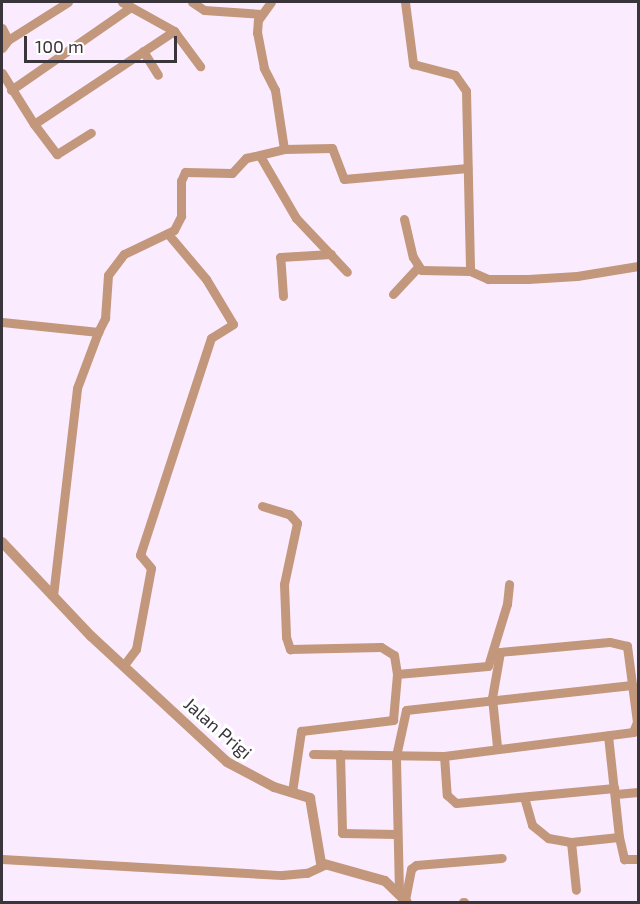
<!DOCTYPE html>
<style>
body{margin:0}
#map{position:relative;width:640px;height:904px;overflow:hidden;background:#faecfe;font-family:"Exo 2",sans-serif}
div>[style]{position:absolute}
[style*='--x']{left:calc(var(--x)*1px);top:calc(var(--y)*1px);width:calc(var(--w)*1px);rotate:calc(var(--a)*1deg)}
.minor>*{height:9px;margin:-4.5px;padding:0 4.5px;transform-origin:4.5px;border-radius:4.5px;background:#c3977b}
.tertiary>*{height:10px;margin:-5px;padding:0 5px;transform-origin:5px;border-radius:5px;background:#c3977b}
span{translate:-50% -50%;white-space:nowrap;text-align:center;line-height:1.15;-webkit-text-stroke:6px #fff;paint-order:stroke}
.street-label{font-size:18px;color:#3a343b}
.frame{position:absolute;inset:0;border:3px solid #3a343b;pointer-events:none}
.scale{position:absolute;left:24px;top:36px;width:153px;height:27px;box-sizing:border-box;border:3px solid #3a343b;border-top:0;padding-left:8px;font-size:18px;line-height:21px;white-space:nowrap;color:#3a343b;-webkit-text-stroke:4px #fff;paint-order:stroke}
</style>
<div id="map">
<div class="minor">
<i style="--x:122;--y:2;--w:60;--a:29.1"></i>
<i style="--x:174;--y:31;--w:44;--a:53.4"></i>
<i style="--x:192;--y:2;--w:14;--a:34"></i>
<i style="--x:204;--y:10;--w:57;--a:4"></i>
<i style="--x:405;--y:2;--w:63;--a:82.6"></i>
<i style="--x:413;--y:64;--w:43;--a:14.7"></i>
<i style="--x:455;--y:75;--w:19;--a:55"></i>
<i style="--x:466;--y:91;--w:180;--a:88.7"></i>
<i style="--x:470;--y:271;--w:20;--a:24"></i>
<i style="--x:488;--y:279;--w:40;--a:0"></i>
<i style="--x:528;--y:279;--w:49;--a:-3.5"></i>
<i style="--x:577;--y:276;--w:62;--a:-9.3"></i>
<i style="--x:2;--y:28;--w:13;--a:63"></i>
<i style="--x:8;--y:40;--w:10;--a:127"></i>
<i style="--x:8;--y:40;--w:71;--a:-32.3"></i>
<i style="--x:143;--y:51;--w:28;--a:58"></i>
<i style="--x:2;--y:73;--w:60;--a:57.9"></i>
<i style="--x:34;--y:124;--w:168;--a:-33.6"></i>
<i style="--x:11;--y:90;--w:146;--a:-34.7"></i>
<i style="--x:34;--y:124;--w:38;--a:53"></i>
<i style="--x:57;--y:154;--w:40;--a:-32"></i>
<i style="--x:284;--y:149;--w:48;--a:-1.2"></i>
<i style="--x:332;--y:148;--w:33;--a:69"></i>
<i style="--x:344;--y:179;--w:124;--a:-5.1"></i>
<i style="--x:260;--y:156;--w:72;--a:59.9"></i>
<i style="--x:296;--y:218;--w:74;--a:46.6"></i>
<i style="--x:404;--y:219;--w:39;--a:77"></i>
<i style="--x:413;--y:257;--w:15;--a:58"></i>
<i style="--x:421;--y:270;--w:49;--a:1.2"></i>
<i style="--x:393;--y:294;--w:37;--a:-47"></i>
<i style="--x:283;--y:296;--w:39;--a:-94"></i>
<i style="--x:280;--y:257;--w:51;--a:-3.4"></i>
<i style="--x:2;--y:322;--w:97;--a:5.9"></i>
<i style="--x:98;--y:332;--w:16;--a:-63"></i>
<i style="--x:105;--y:318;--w:43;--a:-86"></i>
<i style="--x:108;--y:275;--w:26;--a:-53"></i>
<i style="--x:124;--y:254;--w:55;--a:-25.6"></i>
<i style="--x:174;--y:230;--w:16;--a:-63"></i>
<i style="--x:181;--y:216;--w:35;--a:-90"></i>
<i style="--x:181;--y:181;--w:10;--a:-66"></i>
<i style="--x:185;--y:172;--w:47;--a:1.2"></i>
<i style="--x:232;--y:173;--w:21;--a:-47"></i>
<i style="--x:246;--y:158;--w:39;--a:-13"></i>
<i style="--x:284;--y:149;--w:60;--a:-98.7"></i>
<i style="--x:275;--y:90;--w:25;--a:-117"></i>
<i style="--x:264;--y:68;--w:36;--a:-101"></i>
<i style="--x:257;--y:33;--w:13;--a:-86"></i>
<i style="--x:258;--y:20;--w:22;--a:-54"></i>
<i style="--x:262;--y:506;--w:28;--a:17"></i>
<i style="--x:289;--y:514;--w:12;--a:48"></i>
<i style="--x:297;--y:523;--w:62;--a:102"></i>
<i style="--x:284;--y:584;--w:53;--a:87.8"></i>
<i style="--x:286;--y:637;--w:13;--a:72"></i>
<i style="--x:290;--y:649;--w:91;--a:-1.3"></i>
<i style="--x:381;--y:647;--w:15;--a:32"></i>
<i style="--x:394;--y:655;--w:19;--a:81"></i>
<i style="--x:53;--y:596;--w:209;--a:-83.4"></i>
<i style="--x:77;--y:388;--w:60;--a:-69.4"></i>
<i style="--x:124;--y:665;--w:20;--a:-53"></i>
<i style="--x:136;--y:649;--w:82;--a:-79.5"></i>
<i style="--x:151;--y:568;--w:17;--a:-130"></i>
<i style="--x:140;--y:555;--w:228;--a:-71.9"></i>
<i style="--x:211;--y:338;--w:26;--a:-32"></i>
<i style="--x:233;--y:324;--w:52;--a:-121"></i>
<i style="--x:206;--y:279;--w:59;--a:-130.2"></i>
<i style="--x:313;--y:754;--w:131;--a:0.9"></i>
<i style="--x:444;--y:756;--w:191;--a:-7.2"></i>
<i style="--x:633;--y:732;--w:11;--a:-68"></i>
<i style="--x:637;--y:722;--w:77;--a:-97.5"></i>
<i style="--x:627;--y:646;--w:18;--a:-167"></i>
<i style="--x:609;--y:642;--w:109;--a:174.8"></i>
<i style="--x:500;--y:652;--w:47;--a:99.9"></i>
<i style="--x:492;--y:698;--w:48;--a:84.1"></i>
<i style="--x:340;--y:754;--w:79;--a:88.5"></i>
<i style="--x:342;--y:833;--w:54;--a:1.1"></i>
<i style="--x:444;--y:756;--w:39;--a:86"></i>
<i style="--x:447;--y:795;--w:12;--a:42"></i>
<i style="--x:456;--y:803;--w:159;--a:-5.4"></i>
<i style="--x:292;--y:792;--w:62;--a:-81.6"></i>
<i style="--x:301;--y:731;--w:93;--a:-6.8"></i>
<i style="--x:393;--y:720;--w:46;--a:-85"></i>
<i style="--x:397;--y:674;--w:91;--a:-5"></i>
<i style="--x:488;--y:666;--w:65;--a:-73"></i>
<i style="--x:507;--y:604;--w:20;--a:-84"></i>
<i style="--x:616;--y:794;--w:22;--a:-5"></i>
<i style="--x:524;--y:797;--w:29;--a:74"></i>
<i style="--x:532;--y:825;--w:21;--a:39"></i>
<i style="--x:548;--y:838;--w:23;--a:10"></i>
<i style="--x:571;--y:842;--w:48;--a:-5.9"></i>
<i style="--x:619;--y:837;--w:102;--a:-96.2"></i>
<i style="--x:619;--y:837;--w:23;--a:77"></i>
<i style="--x:624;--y:859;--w:14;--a:0"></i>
<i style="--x:571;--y:842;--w:48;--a:84.1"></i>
<i style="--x:2;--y:859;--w:280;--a:3.3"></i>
<i style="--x:282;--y:875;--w:25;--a:-5"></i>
<i style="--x:307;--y:873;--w:19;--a:-25"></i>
<i style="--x:399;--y:892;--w:136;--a:-91.3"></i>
<i style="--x:396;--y:756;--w:47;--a:-77.7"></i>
<i style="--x:406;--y:710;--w:227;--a:-6.3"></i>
<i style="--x:405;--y:900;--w:32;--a:-79"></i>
<i style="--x:411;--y:869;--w:6;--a:-39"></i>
<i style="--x:416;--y:865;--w:86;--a:-4.7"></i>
<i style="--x:463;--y:902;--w:1;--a:0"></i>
</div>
<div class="tertiary">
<i style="--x:2;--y:542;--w:129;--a:46.6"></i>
<i style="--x:91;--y:636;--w:185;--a:42.8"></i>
<i style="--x:227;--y:762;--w:53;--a:28"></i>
<i style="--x:274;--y:787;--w:38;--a:17"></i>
<i style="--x:310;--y:798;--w:66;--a:80.4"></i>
<i style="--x:321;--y:863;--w:66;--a:15.7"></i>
<i style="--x:385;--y:881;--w:30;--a:44"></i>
</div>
<div class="street-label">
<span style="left:218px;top:728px;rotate:41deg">Jalan Prigi</span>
</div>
<div class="frame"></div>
<div class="scale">100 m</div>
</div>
